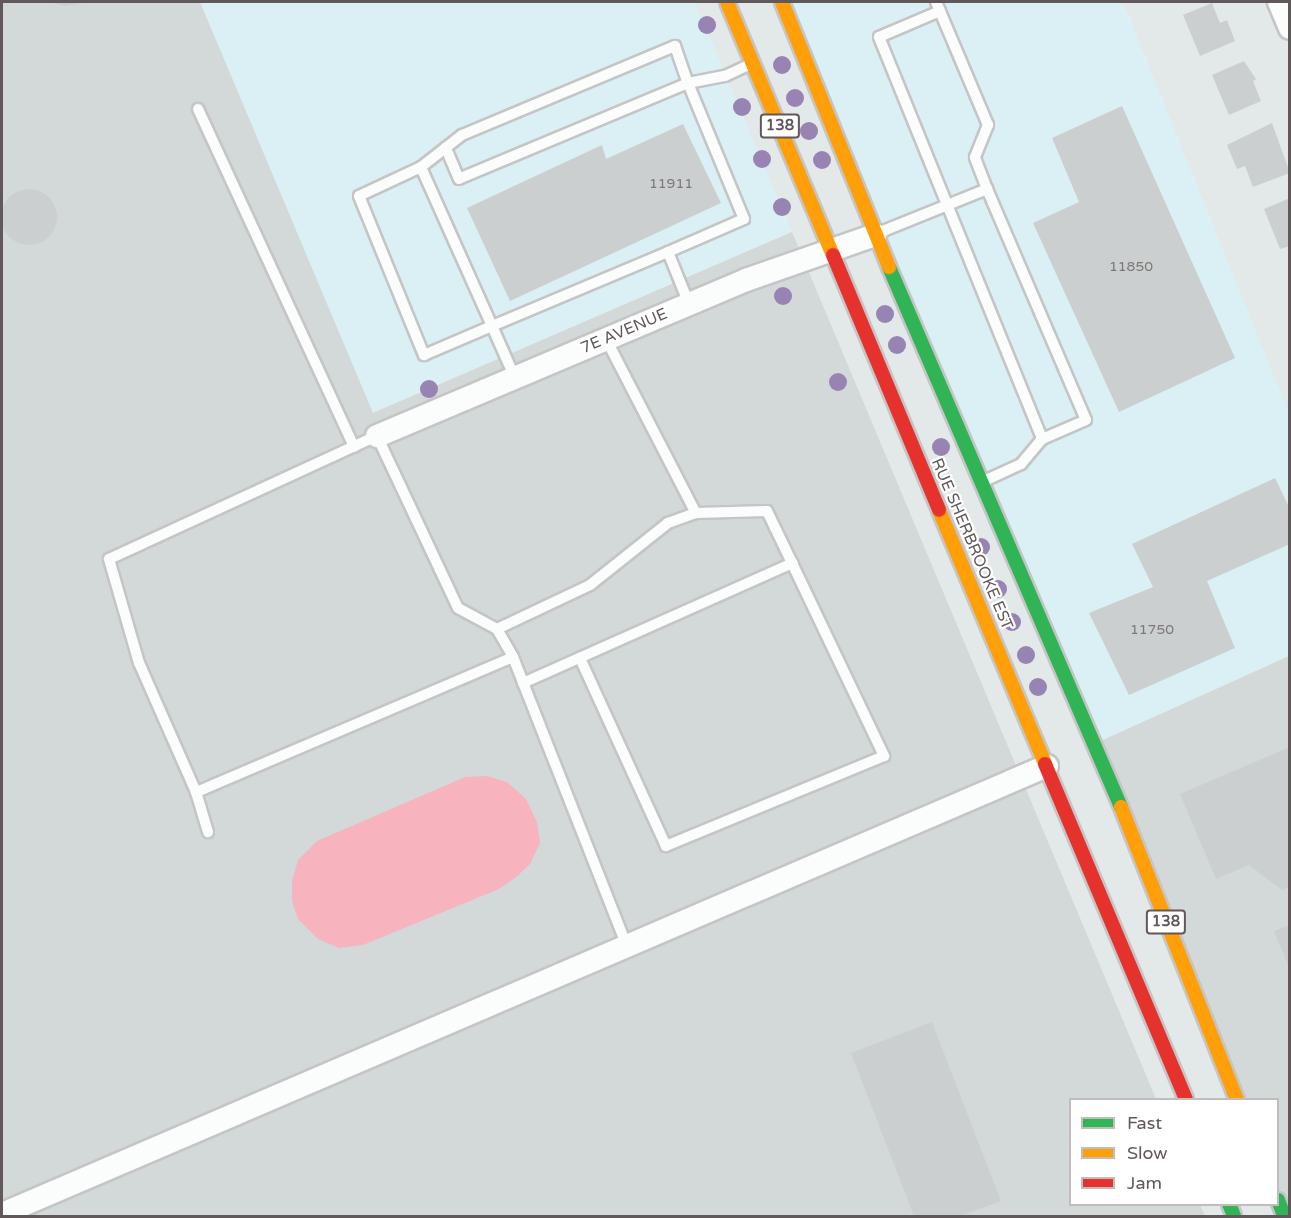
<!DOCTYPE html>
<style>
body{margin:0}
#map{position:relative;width:1291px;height:1218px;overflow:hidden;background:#e3e8e9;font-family:"Varela Round",sans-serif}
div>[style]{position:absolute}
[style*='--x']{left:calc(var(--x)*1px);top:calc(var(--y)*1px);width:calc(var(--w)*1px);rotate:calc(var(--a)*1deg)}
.commercial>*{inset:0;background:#daf0f5}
.industrial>*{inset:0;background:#d3d8d9}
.water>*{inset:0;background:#f7b4bf}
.building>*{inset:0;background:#cccfcf}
.round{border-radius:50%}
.roads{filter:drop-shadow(2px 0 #c5c5c6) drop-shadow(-2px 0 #c5c5c6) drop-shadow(0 2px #c5c5c6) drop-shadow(0 -2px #c5c5c6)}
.lane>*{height:10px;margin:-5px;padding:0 5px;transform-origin:5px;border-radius:5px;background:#fbfcfc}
.street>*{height:22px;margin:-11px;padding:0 11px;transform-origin:11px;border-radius:11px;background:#fbfcfc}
.fast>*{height:14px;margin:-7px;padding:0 7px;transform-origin:7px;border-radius:7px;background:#30b455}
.slow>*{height:14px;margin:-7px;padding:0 7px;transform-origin:7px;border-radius:7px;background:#ff9f0a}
.jam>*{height:14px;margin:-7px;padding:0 7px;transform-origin:7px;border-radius:7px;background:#e5322d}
.trees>*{width:18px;height:18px;margin:-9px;border-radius:50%;background:#9784b3}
span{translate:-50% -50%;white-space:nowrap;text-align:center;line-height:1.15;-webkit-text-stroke:4.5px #fff;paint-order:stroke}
.number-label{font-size:14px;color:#7d7878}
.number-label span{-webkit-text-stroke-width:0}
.shield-label span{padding:2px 4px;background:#fff;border:2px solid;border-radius:4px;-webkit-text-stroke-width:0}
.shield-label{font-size:15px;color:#615959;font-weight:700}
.street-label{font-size:16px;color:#615959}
.frame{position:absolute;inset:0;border:3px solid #615959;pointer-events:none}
.legend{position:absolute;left:1069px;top:1098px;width:210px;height:108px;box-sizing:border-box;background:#fff;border:2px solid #c0bdbd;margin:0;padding:8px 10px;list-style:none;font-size:18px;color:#615959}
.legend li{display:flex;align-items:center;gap:12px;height:30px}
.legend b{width:30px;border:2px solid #c0bdbd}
</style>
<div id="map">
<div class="commercial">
<i style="clip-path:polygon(200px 2px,695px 2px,792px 232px,372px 413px)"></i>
<i style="clip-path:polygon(789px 2px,1123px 2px,1289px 413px,1289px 656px,1094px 744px)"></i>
</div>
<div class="industrial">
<i style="clip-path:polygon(2px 2px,200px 2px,373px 413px,792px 232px,1156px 1099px,1070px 1100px,1070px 1204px,1200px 1205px,1205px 1216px,2px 1216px)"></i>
<i style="clip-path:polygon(1289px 656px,1289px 1216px,1278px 1200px,1278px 1100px,1237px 1099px,1094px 744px)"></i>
</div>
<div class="water">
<i style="clip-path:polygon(487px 776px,507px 782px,526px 799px,537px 822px,540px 843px,530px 864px,515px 878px,499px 889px,363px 945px,339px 948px,318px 939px,298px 919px,292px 901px,292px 881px,298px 860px,317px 841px,465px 777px)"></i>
</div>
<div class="building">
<i style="clip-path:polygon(49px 2px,88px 2px,65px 6px)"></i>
<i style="clip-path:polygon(1212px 3px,1220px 23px,1227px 20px,1235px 41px,1200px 56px,1183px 15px)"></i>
<i style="clip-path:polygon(1244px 61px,1256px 79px,1253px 81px,1261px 101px,1229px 115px,1212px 75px)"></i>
<i style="clip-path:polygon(1122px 106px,1235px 358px,1119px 412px,1033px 223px,1079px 202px,1052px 138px)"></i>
<i style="clip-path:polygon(1272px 123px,1290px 173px,1253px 187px,1245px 166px,1237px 169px,1227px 145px)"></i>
<i style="clip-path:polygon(683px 124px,721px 203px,510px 301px,467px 208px,602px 145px,606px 159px)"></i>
<i class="round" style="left:1px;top:189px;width:56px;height:56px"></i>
<i style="clip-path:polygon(1290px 198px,1290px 246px,1280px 249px,1264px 209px)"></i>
<i style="clip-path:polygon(1275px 478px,1290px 509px,1290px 544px,1207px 581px,1235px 648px,1129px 695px,1089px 613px,1153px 587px,1132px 544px)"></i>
<i style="clip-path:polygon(1290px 747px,1290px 887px,1282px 890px,1249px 865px,1216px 879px,1180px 794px)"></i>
<i style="clip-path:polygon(1290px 925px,1290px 967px,1289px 967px,1274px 931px)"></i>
<i style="clip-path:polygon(932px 1022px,1001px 1201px,960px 1216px,914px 1216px,851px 1053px)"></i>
</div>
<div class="roads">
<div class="lane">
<i style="--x:940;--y:11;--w:66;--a:156.9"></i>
<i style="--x:879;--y:37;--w:434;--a:67.9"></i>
<i style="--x:1042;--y:439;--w:33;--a:130"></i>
<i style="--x:1021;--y:464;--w:41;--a:155.3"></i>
<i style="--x:198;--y:109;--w:372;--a:65.2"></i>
<i style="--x:421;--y:167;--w:52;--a:-38"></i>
<i style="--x:462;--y:135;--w:231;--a:-22.7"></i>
<i style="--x:675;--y:46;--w:39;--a:71"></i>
<i style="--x:688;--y:83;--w:248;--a:157.3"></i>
<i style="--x:459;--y:179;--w:34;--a:-113"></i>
<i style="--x:987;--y:189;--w:251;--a:66.8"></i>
<i style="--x:1086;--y:420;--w:48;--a:156.6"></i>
<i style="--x:878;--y:233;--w:118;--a:-22"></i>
<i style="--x:987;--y:189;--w:34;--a:-111"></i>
<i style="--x:975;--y:157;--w:35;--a:-68"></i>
<i style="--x:988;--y:125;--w:134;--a:-112.9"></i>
<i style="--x:668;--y:252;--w:56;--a:68"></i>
<i style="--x:606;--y:339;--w:196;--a:62.7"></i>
<i style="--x:696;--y:513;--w:71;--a:-1.6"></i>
<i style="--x:767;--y:511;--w:58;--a:64.3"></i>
<i style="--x:515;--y:378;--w:57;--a:-113.9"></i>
<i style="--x:492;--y:326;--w:174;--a:-114.1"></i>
<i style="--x:421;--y:167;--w:68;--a:154.9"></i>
<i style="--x:359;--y:196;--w:172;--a:67.8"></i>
<i style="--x:424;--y:355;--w:74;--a:-23.1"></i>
<i style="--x:492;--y:326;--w:191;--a:-22.8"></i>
<i style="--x:668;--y:252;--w:83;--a:-23.5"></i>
<i style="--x:744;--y:219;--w:147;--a:-112.4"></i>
<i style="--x:688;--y:83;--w:38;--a:-11"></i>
<i style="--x:725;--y:76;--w:26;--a:-25"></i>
<i style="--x:497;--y:629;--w:103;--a:-25.3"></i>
<i style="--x:590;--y:585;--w:100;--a:-38.5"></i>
<i style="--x:668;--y:523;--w:30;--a:-20"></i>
<i style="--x:513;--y:657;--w:345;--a:156.9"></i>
<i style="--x:196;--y:792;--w:141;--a:-113.8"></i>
<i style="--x:139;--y:663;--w:108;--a:-106.1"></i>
<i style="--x:109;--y:559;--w:295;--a:-24.7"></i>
<i style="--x:377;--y:436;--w:190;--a:64.8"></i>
<i style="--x:458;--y:608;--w:44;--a:28.3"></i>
<i style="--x:497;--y:629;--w:32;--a:60"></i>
<i style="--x:513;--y:657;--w:311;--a:68.5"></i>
<i style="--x:523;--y:683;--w:295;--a:-24"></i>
<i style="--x:792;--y:563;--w:214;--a:64.5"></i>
<i style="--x:884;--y:756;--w:236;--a:157.6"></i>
<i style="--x:666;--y:846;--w:207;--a:-114.6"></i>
<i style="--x:196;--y:792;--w:42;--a:73.3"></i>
</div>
<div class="street">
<i style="--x:1279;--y:2;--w:28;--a:67"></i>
<i style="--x:377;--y:436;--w:401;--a:-22.9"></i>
<i style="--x:746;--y:280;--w:137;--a:-19.2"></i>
<i style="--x:2;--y:1214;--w:1137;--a:-23.21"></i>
</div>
<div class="fast">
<i style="--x:889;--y:267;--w:588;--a:66.75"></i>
<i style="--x:1278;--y:1200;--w:17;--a:69"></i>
<i style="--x:1229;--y:1204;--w:13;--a:67"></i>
</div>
<div class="slow">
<i style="--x:727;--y:2;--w:274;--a:67.3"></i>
<i style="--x:782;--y:2;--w:286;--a:68"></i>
<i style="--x:939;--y:510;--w:275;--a:67.3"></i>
<i style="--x:1121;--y:807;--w:315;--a:68.4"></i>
</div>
<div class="jam">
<i style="--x:833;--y:255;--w:276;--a:67.4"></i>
<i style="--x:1045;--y:764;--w:364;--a:67.2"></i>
</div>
</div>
<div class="trees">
<i style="left:707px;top:25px"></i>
<i style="left:782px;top:65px"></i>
<i style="left:795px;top:98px"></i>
<i style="left:742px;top:107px"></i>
<i style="left:809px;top:131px"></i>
<i style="left:762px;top:159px"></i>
<i style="left:822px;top:160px"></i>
<i style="left:782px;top:207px"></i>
<i style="left:783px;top:296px"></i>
<i style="left:885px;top:314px"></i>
<i style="left:897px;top:345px"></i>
<i style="left:838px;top:382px"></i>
<i style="left:429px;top:389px"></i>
<i style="left:941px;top:447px"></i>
<i style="left:981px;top:547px"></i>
<i style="left:998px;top:589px"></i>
<i style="left:1012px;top:622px"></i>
<i style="left:1026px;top:655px"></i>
<i style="left:1038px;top:687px"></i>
</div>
<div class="number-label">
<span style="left:671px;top:184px">11911</span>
<span style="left:1131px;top:267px">11850</span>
<span style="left:1152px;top:630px">11750</span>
</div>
<div class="shield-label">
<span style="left:780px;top:126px">138</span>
<span style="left:1166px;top:922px">138</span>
</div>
<div class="street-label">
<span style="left:624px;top:331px;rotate:-23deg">7E AVENUE</span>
<span style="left:972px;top:544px;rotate:67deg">RUE SHERBROOKE EST</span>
</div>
<div class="frame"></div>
<ul class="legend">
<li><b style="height:8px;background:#30b455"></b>Fast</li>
<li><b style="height:8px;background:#ff9f0a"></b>Slow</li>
<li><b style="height:8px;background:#e5322d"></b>Jam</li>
</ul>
</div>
